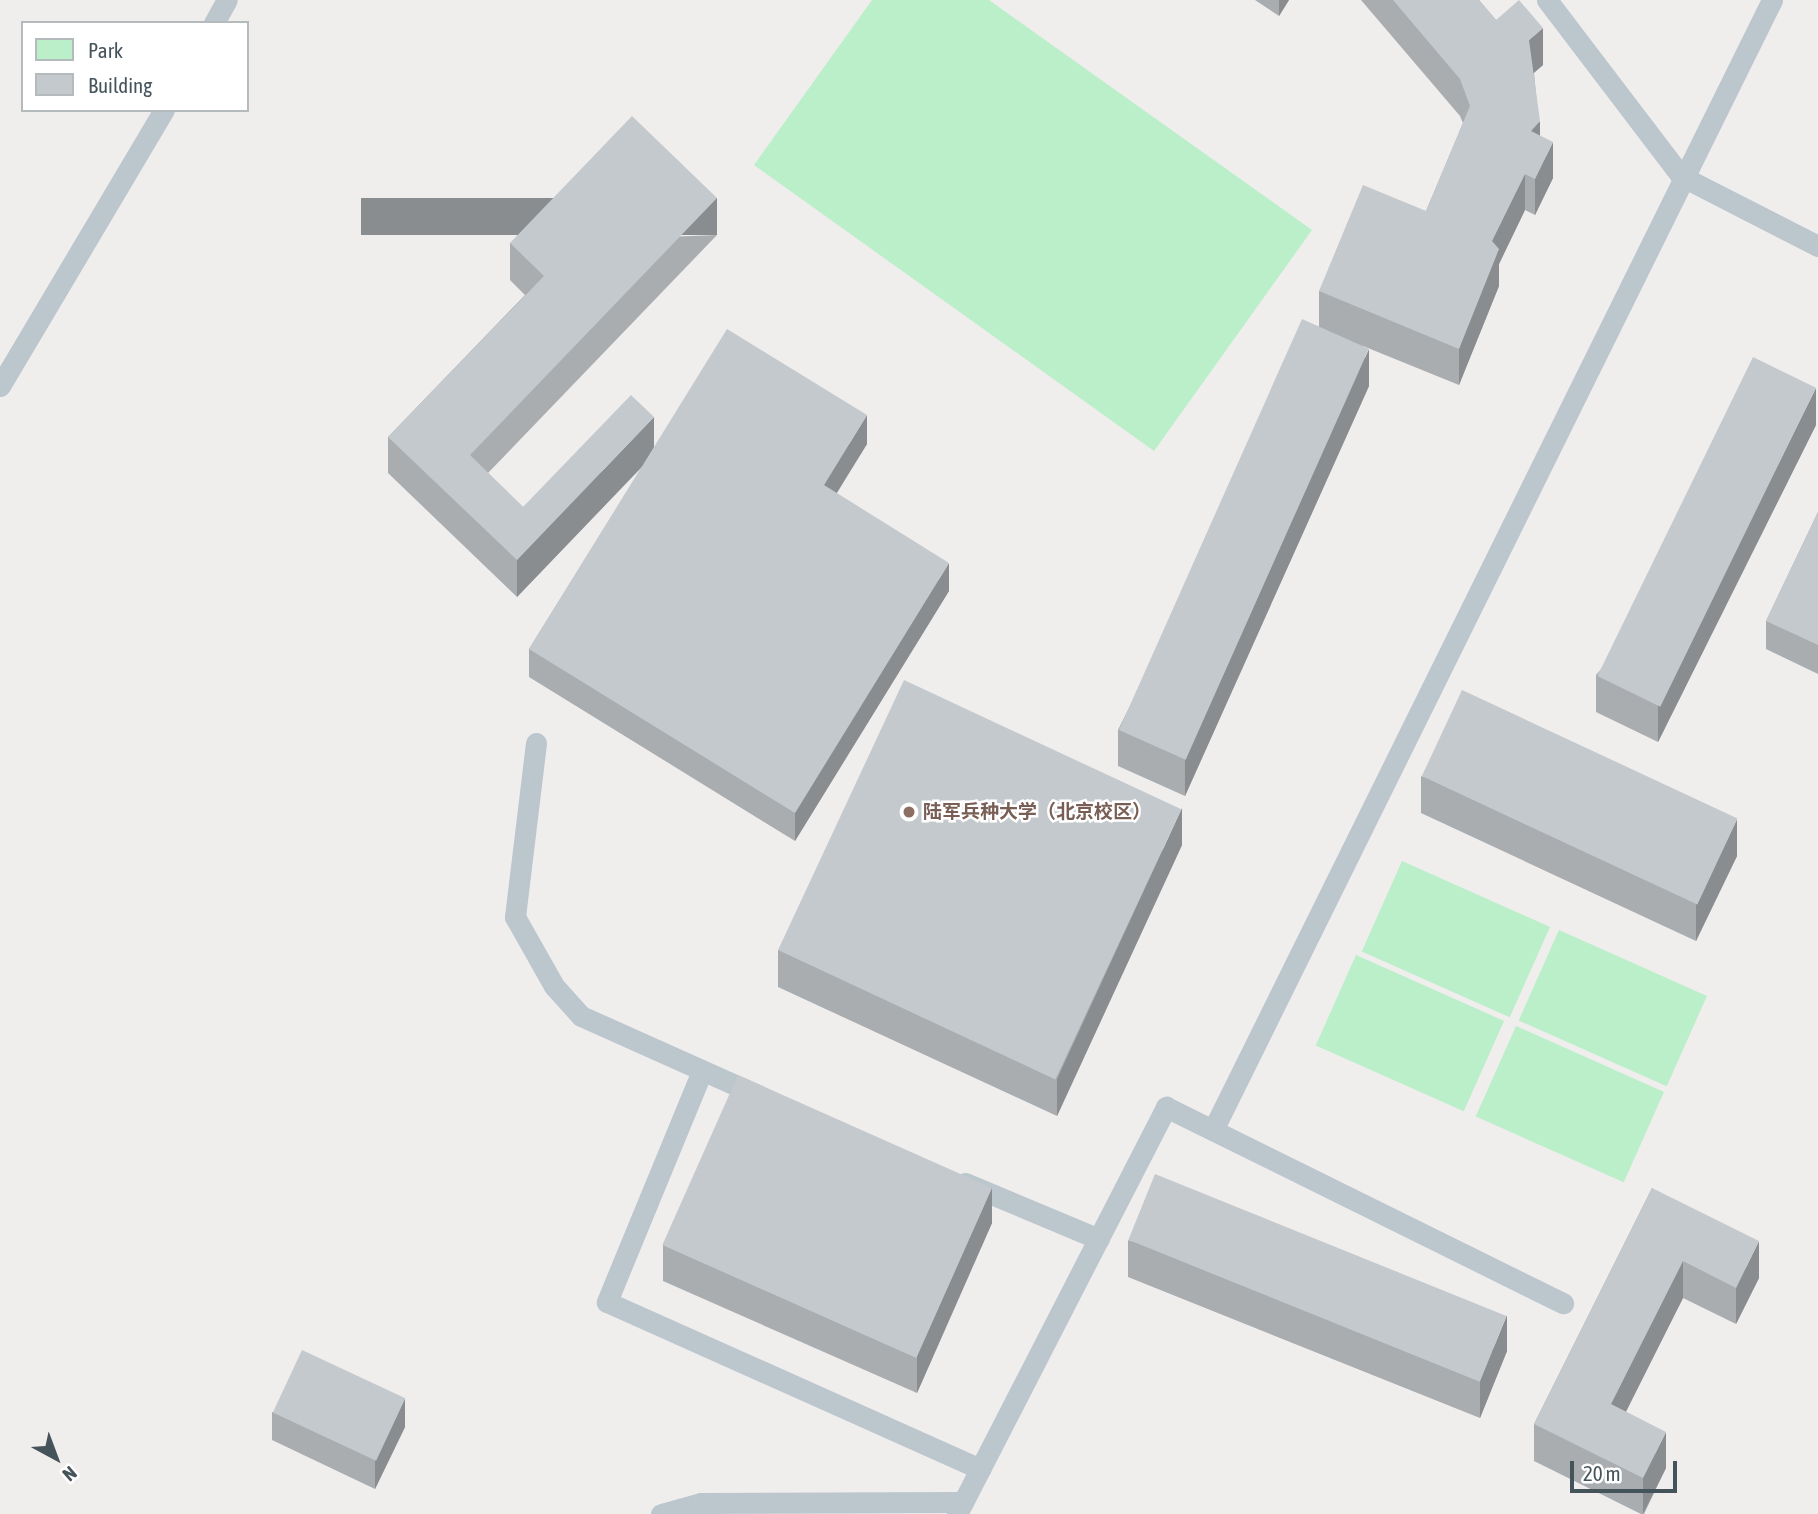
<!DOCTYPE html>
<meta charset="utf-8">
<style>
body{margin:0}
#map{position:relative;width:1818px;height:1514px;overflow:hidden;background:#f0eded;font-family:"Asap Condensed","Noto Sans SC",sans-serif}
div>[style]{position:absolute}
[style*='--x']{left:calc(var(--x)*1px);top:calc(var(--y)*1px);width:calc(var(--w)*1px);rotate:calc(var(--a)*1deg)}
.green>*{inset:0;background:#baefc9;transform-origin:0 0}
.lane>*{height:21px;margin:-10.5px;padding:0 10.5px;transform-origin:10.5px;border-radius:10.5px;background:#bbc6cd}
.wall>*{inset:0;background:#a9adb0}
.shaded-wall>*{inset:0;background:#898d90;transform-origin:0 0}
.building>*{inset:0;background:#c4c9cd;transform-origin:0 0}
.dots>*{width:19px;height:19px;translate:-50% -50%;box-sizing:border-box;border:4px solid #fff;border-radius:50%}
span{translate:-50% -50%;white-space:nowrap;text-align:center;line-height:1.15;-webkit-text-stroke:5px #fff;paint-order:stroke}
.education-label{font-size:19px;color:#785e54;font-weight:700}
.left{translate:0 -50%;text-align:left}
.legend{position:absolute;left:21px;top:21px;width:228px;height:91px;box-sizing:border-box;background:#fff;border:2px solid #b5babd;margin:0;padding:9px 12px;list-style:none;font-size:21px;color:#45535b}
.legend li{display:flex;align-items:center;gap:14px;height:35px}
.legend b{width:35px;border:2px solid #b5babd}
.north{position:absolute;left:21px;top:1423px;width:70px;height:70px;-webkit-text-stroke:5px #fff;paint-order:stroke;rotate:139deg;font-size:19px;font-weight:700;line-height:28px;text-align:center;color:#45535b}
.north::after{content:'';display:block;margin:auto;width:24px;height:32px;background:#45535b;clip-path:polygon(50% 0,100% 100%,50% 72%,0 100%)}
.scale{position:absolute;left:1570px;top:1461px;width:107px;height:32px;box-sizing:border-box;border:4px solid #45535b;border-top:0;padding-left:9px;font-size:21px;line-height:24px;white-space:nowrap;color:#45535b;-webkit-text-stroke:5px #fff;paint-order:stroke}
</style>
<div id="map">
<div class="green">
<i style="clip-path:polygon(872px 0,989px 0,1312px 230px,1154px 451px,754px 165px)"></i>
<i style="left:1402px;top:861px;width:162px;height:99px;rotate:24deg"></i>
<i style="left:1559px;top:930px;width:162px;height:99px;rotate:24deg"></i>
<i style="left:1356px;top:955px;width:162px;height:99px;rotate:24deg"></i>
<i style="left:1516px;top:1026px;width:162px;height:99px;rotate:24deg"></i>
</div>
<div class="lane">
<i style="--x:1547;--y:0;--w:221;--a:52.7"></i>
<i style="--x:1681;--y:176;--w:154;--a:27.1"></i>
<i style="--x:214;--y:23;--w:26;--a:-61"></i>
<i style="--x:0;--y:386;--w:321;--a:-59.3"></i>
<i style="--x:536;--y:743;--w:175;--a:96.9"></i>
<i style="--x:515;--y:917;--w:79;--a:60.5"></i>
<i style="--x:554;--y:986;--w:40;--a:48"></i>
<i style="--x:581;--y:1016;--w:194;--a:24.1"></i>
<i style="--x:702;--y:1071;--w:250;--a:112.4"></i>
<i style="--x:607;--y:1302;--w:409;--a:24.1"></i>
<i style="--x:1213;--y:1130;--w:1261;--a:-63.68"></i>
<i style="--x:965;--y:1183;--w:145;--a:22.7"></i>
<i style="--x:661;--y:1514;--w:41;--a:-15.4"></i>
<i style="--x:701;--y:1503;--w:262;--a:-0.2"></i>
<i style="--x:957;--y:1514;--w:458;--a:-62.8"></i>
<i style="--x:1166;--y:1107;--w:443;--a:26.3"></i>
</div>
<div class="wall">
<i style="clip-path:polygon(1255px 0,1289px 0,1279px 16px)"></i>
<i style="clip-path:polygon(1361px 0,1479px 0,1496px 20px,1543px 65px,1534px 73px,1540px 135px,1553px 178px,1535px 215px,1525px 210px,1499px 264px,1499px 286px,1459px 385px,1363px 346px,1369px 386px,1185px 796px,1118px 766px,1118px 730px,1319px 326px,1319px 291px,1426px 211px,1463px 123px,1460px 116px)"></i>
<i style="clip-path:polygon(717px 235px,488px 473px,523px 507px,654px 447px,867px 444px,836px 493px,949px 591px,795px 841px,529px 677px,529px 649px,642px 467px,517px 597px,388px 473px,388px 437px,525px 295px,510px 280px,510px 243px)"></i>
<i style="clip-path:polygon(1816px 425px,1658px 742px,1596px 712px,1596px 675px)"></i>
<i style="clip-path:polygon(1818px 512px,1818px 674px,1766px 649px,1766px 621px)"></i>
<i style="clip-path:polygon(1421px 776px,1737px 856px,1696px 941px,1421px 813px)"></i>
<i style="clip-path:polygon(1182px 845px,1057px 1116px,778px 987px,778px 950px)"></i>
<i style="clip-path:polygon(1652px 1188px,1759px 1278px,1736px 1324px,1683px 1298px,1626px 1412px,1666px 1468px,1644px 1514px,1641px 1514px,1534px 1461px,1534px 1424px)"></i>
<i style="clip-path:polygon(992px 1223px,917px 1393px,663px 1281px,663px 1245px)"></i>
<i style="clip-path:polygon(1128px 1240px,1507px 1351px,1480px 1418px,1128px 1277px)"></i>
<i style="clip-path:polygon(272px 1412px,405px 1427px,375px 1489px,272px 1440px)"></i>
</div>
<div class="shaded-wall">
<i style="clip-path:polygon(1279px 0,1289px 0,1279px 16px)"></i>
<i style="clip-path:polygon(1543px 28px,1543px 65px,1529px 77px,1529px 40px)"></i>
<i style="clip-path:polygon(1540px 121px,1540px 158px,1531px 131px)"></i>
<i style="clip-path:polygon(1553px 142px,1553px 178px,1535px 215px,1535px 179px)"></i>
<i style="clip-path:polygon(1525px 174px,1525px 210px,1499px 264px,1499px 286px,1459px 385px,1459px 349px,1492px 241px)"></i>
<i style="left:717px;top:198px;width:37px;height:356px;rotate:90deg"></i>
<i style="clip-path:polygon(1369px 349px,1369px 386px,1185px 796px,1185px 760px)"></i>
<i style="clip-path:polygon(1816px 388px,1816px 425px,1658px 742px,1658px 706px)"></i>
<i style="clip-path:polygon(867px 415px,867px 444px,824px 514px,824px 485px)"></i>
<i style="clip-path:polygon(654px 417px,654px 454px,517px 597px,517px 560px)"></i>
<i style="clip-path:polygon(949px 563px,949px 591px,795px 841px,795px 813px)"></i>
<i style="clip-path:polygon(1182px 808px,1182px 845px,1057px 1116px,1057px 1079px)"></i>
<i style="clip-path:polygon(1737px 819px,1737px 856px,1696px 941px,1696px 905px)"></i>
<i style="clip-path:polygon(992px 1187px,992px 1223px,917px 1393px,917px 1356px)"></i>
<i style="clip-path:polygon(1759px 1241px,1759px 1278px,1736px 1324px,1736px 1288px)"></i>
<i style="clip-path:polygon(1683px 1261px,1683px 1298px,1611px 1441px,1611px 1404px)"></i>
<i style="clip-path:polygon(1507px 1315px,1507px 1351px,1480px 1418px,1480px 1381px)"></i>
<i style="clip-path:polygon(405px 1398px,405px 1427px,375px 1489px,375px 1461px)"></i>
<i style="clip-path:polygon(1666px 1432px,1666px 1468px,1643px 1514px,1643px 1478px)"></i>
</div>
<div class="building">
<i style="clip-path:polygon(1393px 0,1479px 0,1496px 20px,1519px 0,1543px 28px,1529px 40px,1540px 121px,1531px 131px,1553px 142px,1535px 179px,1525px 174px,1492px 241px,1499px 249px,1459px 349px,1319px 291px,1363px 185px,1426px 211px,1470px 106px,1460px 79px)"></i>
<i style="clip-path:polygon(632px 116px,717px 198px,470px 455px,523px 507px,631px 395px,654px 417px,517px 560px,388px 437px,544px 276px,510px 243px)"></i>
<i style="left:1302px;top:319px;width:73px;height:450px;rotate:24deg"></i>
<i style="clip-path:polygon(727px 329px,867px 415px,824px 485px,949px 563px,795px 813px,529px 649px)"></i>
<i style="left:1753px;top:357px;width:70px;height:355px;rotate:26deg"></i>
<i style="clip-path:polygon(1818px 512px,1818px 645px,1766px 621px)"></i>
<i style="left:904px;top:680px;width:306px;height:298px;rotate:25deg"></i>
<i style="left:1462px;top:690px;width:304px;height:95px;rotate:25deg"></i>
<i style="left:738px;top:1075px;width:278px;height:186px;rotate:24deg"></i>
<i style="left:1155px;top:1174px;width:379px;height:71px;rotate:22deg"></i>
<i style="clip-path:polygon(1652px 1188px,1759px 1241px,1736px 1288px,1683px 1261px,1611px 1404px,1666px 1432px,1643px 1478px,1534px 1424px)"></i>
<i style="left:302px;top:1350px;width:114px;height:69px;rotate:25deg"></i>
</div>
<div class="dots">
<i style="left:909px;top:812px;background:#8d6e63"></i>
</div>
<div class="education-label">
<span class="left" style="left:923px;top:812px">陆军兵种大学（北京校区）</span>
</div>
<ul class="legend">
<li><b style="height:19px;background:#baefc9"></b>Park</li>
<li><b style="height:19px;background:#c4c9cd"></b>Building</li>
</ul>
<div class="north">N</div>
<div class="scale">20 m</div>
</div>
